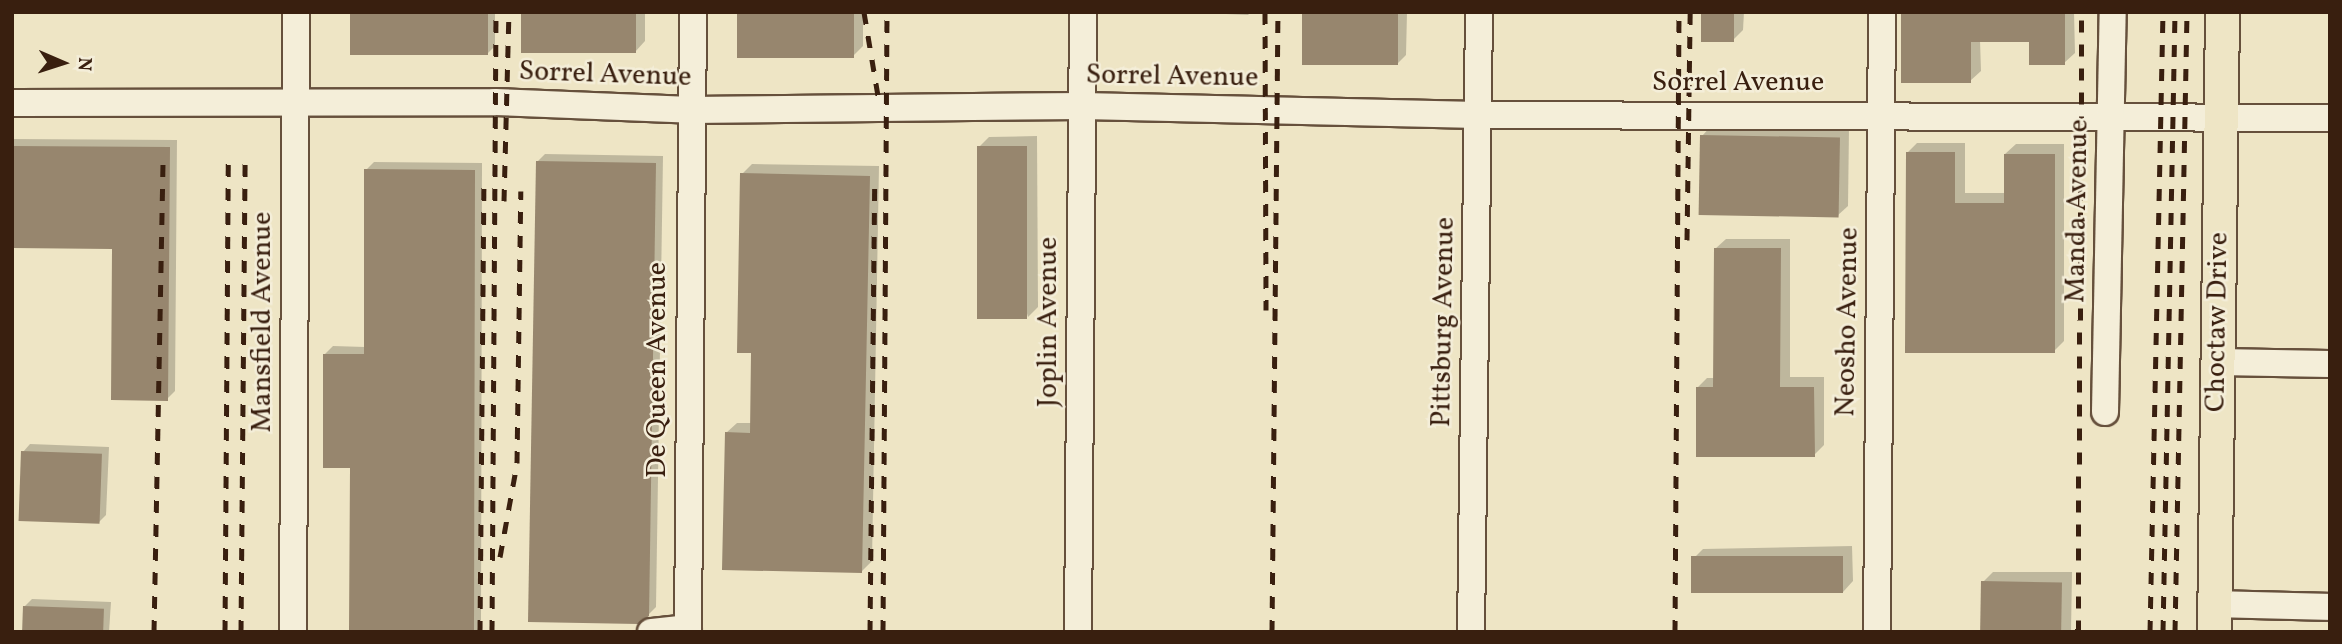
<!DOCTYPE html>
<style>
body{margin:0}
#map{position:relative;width:2342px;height:644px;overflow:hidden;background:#eee5c5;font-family:Vollkorn,serif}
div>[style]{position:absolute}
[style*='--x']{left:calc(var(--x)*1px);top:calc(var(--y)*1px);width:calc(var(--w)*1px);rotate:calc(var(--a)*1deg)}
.shadow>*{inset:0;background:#0003}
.building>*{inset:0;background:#97866e;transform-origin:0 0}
.roads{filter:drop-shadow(2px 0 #66503c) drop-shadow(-2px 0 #66503c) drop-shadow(0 2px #66503c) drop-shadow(0 -2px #66503c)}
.minor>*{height:26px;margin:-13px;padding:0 13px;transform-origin:13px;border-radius:13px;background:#f4eed9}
.major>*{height:33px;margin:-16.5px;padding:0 16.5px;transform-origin:16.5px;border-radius:16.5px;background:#eee5c5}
.rail>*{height:5px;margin-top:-2.5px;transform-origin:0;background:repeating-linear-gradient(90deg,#391f0f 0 12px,transparent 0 24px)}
span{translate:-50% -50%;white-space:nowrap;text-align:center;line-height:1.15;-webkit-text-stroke:5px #f4eed9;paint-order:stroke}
.street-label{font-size:28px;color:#391f0f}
.frame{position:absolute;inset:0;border:14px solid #391f0f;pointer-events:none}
.north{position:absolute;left:28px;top:28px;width:70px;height:70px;-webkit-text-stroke:5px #f4eed9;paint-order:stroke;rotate:93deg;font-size:19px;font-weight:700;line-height:28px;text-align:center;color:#391f0f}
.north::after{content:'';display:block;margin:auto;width:24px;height:32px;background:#391f0f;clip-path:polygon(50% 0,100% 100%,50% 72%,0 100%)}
</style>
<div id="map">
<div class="shadow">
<i style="clip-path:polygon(352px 12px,495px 12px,495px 46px,487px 54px)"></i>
<i style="clip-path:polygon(522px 12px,645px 12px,645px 41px,635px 52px)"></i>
<i style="clip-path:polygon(739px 12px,863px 12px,863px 46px,853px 56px)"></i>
<i style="clip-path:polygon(1181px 12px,1251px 12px,1248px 15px)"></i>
<i style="clip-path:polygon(1304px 12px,1427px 12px,1407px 13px,1406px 55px,1396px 65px)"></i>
<i style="clip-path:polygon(1703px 12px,1744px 12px,1743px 30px,1733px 40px)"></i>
<i style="clip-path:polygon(1902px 12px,2074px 12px,2075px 53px,2064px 63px,2031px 40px,1980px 40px,1981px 71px,1970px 81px)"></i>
<i style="clip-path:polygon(1712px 125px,1849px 128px,1848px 206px,1837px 216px,1702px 136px)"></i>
<i style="clip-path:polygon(1037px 136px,1038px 307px,1028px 317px,979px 147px,989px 137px)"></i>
<i style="clip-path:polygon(12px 139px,177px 140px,175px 391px,167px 399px,114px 247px,12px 246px)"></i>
<i style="clip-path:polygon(1917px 143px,1965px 143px,1965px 193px,2006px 193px,2005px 154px,2016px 144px,2064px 144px,2064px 341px,2054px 351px,1907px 153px)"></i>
<i style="clip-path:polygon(545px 154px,663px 156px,656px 607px,648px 615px,537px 162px)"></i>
<i style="clip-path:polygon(374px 162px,482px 163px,481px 632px,351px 632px,351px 466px,325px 354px,333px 346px,365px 347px,366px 170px)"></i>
<i style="clip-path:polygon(752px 164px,879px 166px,872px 561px,862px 571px,726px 433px,737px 423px,752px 423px,753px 351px,742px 174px)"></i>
<i style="clip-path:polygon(1726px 239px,1790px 239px,1790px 377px,1824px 377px,1824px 445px,1814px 455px,1697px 388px,1707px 378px,1715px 378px,1715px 249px)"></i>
<i style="clip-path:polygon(30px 444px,109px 447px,106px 515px,98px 523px,23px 452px)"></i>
<i style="clip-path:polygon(1852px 546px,1853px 581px,1843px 592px,1693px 559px,1703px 549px)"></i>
<i style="clip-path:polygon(1993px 572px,2072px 572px,2071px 632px,1982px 632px,1983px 582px)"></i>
<i style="clip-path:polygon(32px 599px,111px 602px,109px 632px,23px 632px,24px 607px)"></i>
</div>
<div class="building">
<i style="left:350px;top:12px;width:138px;height:43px"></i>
<i style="left:521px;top:12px;width:115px;height:41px"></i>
<i style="left:737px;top:12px;width:117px;height:46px"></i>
<i style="left:1302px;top:12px;width:96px;height:53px"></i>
<i style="left:1701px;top:12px;width:33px;height:30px"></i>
<i style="clip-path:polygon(1901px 12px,2065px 12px,2065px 65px,2029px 65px,2029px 42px,1971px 42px,1971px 83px,1901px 83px)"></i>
<i style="left:1700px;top:135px;width:140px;height:80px;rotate:1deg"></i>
<i style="clip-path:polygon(12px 146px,170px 147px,168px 401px,111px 400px,112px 249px,12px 248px)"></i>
<i style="left:977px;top:146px;width:50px;height:173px"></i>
<i style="clip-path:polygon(1906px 152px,1955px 152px,1955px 203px,2004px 203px,2004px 154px,2055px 154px,2055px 353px,1905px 353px)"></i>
<i style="clip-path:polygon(536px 161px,656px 163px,649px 616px,638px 624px,528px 622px)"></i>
<i style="clip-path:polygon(364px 169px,475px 170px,474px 632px,349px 632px,350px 468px,323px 468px,323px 354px,364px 354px)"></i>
<i style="clip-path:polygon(740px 173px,870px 176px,862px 573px,722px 570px,725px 432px,750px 433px,751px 353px,737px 353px)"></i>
<i style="clip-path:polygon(1714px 248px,1781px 248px,1780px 387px,1814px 387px,1815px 457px,1696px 457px,1696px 387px,1713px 387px)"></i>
<i style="left:21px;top:451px;width:81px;height:70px;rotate:2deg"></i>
<i style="left:1843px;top:556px;width:37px;height:152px;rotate:90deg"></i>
<i style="left:1981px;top:581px;width:81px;height:51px;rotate:1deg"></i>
<i style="left:23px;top:606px;width:81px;height:26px;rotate:2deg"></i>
</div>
<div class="roads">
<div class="minor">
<i style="--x:12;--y:103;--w:483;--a:-0.1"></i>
<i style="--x:495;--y:102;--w:196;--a:2.3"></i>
<i style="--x:691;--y:110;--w:392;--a:-0.6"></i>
<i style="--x:1083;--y:106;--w:395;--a:1.3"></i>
<i style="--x:1478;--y:115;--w:852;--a:0.2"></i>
<i style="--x:2218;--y:362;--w:112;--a:1"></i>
<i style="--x:2105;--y:412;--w:400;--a:-88.9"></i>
<i style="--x:2215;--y:604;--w:115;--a:1.5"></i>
<i style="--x:293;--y:632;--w:620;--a:-89.72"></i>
<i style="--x:651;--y:632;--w:37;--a:-6"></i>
<i style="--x:688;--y:632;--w:620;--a:-89.54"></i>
<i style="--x:1078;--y:632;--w:620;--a:-89.54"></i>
<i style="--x:1471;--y:632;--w:620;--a:-89.26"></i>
<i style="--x:1877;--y:632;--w:620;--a:-89.54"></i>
</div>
<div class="major">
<i style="--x:2214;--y:632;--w:620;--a:-89.26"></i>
</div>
</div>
<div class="rail">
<i style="--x:864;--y:12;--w:91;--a:80.5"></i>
<i style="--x:1265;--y:12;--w:298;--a:89.8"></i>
<i style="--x:504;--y:201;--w:189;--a:-88.5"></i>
<i style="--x:1687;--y:240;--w:228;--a:-89.2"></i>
<i style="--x:500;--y:557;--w:96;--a:-79.7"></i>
<i style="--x:517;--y:463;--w:272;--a:-89.2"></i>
<i style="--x:154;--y:632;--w:476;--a:-88.9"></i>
<i style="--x:225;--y:632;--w:476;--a:-89.6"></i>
<i style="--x:241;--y:632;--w:474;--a:-89.5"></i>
<i style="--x:480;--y:632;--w:446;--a:-89.5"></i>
<i style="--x:492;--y:632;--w:620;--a:-89.63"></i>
<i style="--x:870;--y:632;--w:454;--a:-89.4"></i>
<i style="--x:883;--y:632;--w:620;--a:-89.63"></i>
<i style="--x:1272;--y:632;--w:620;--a:-89.45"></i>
<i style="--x:1675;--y:632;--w:620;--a:-89.63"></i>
<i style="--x:2078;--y:632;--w:620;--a:-89.63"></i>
<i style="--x:2150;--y:632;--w:620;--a:-88.8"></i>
<i style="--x:2163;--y:632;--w:620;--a:-88.89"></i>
<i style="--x:2175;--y:632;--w:620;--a:-88.89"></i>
</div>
<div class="street-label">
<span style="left:605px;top:75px;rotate:2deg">Sorrel Avenue</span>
<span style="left:1172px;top:77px;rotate:1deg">Sorrel Avenue</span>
<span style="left:1738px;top:83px">Sorrel Avenue</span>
<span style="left:2078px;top:211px;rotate:-89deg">Manda Avenue</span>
<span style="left:263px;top:322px;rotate:-90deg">Mansfield Avenue</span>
<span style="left:1049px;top:322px;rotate:-90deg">Joplin Avenue</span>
<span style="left:1444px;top:322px;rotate:-89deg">Pittsburg Avenue</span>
<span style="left:1848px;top:322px;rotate:-89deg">Neosho Avenue</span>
<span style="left:2218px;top:322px;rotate:-89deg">Choctaw Drive</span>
<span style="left:658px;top:370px;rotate:-90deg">De Queen Avenue</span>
</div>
<div class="frame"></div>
<div class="north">N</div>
</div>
